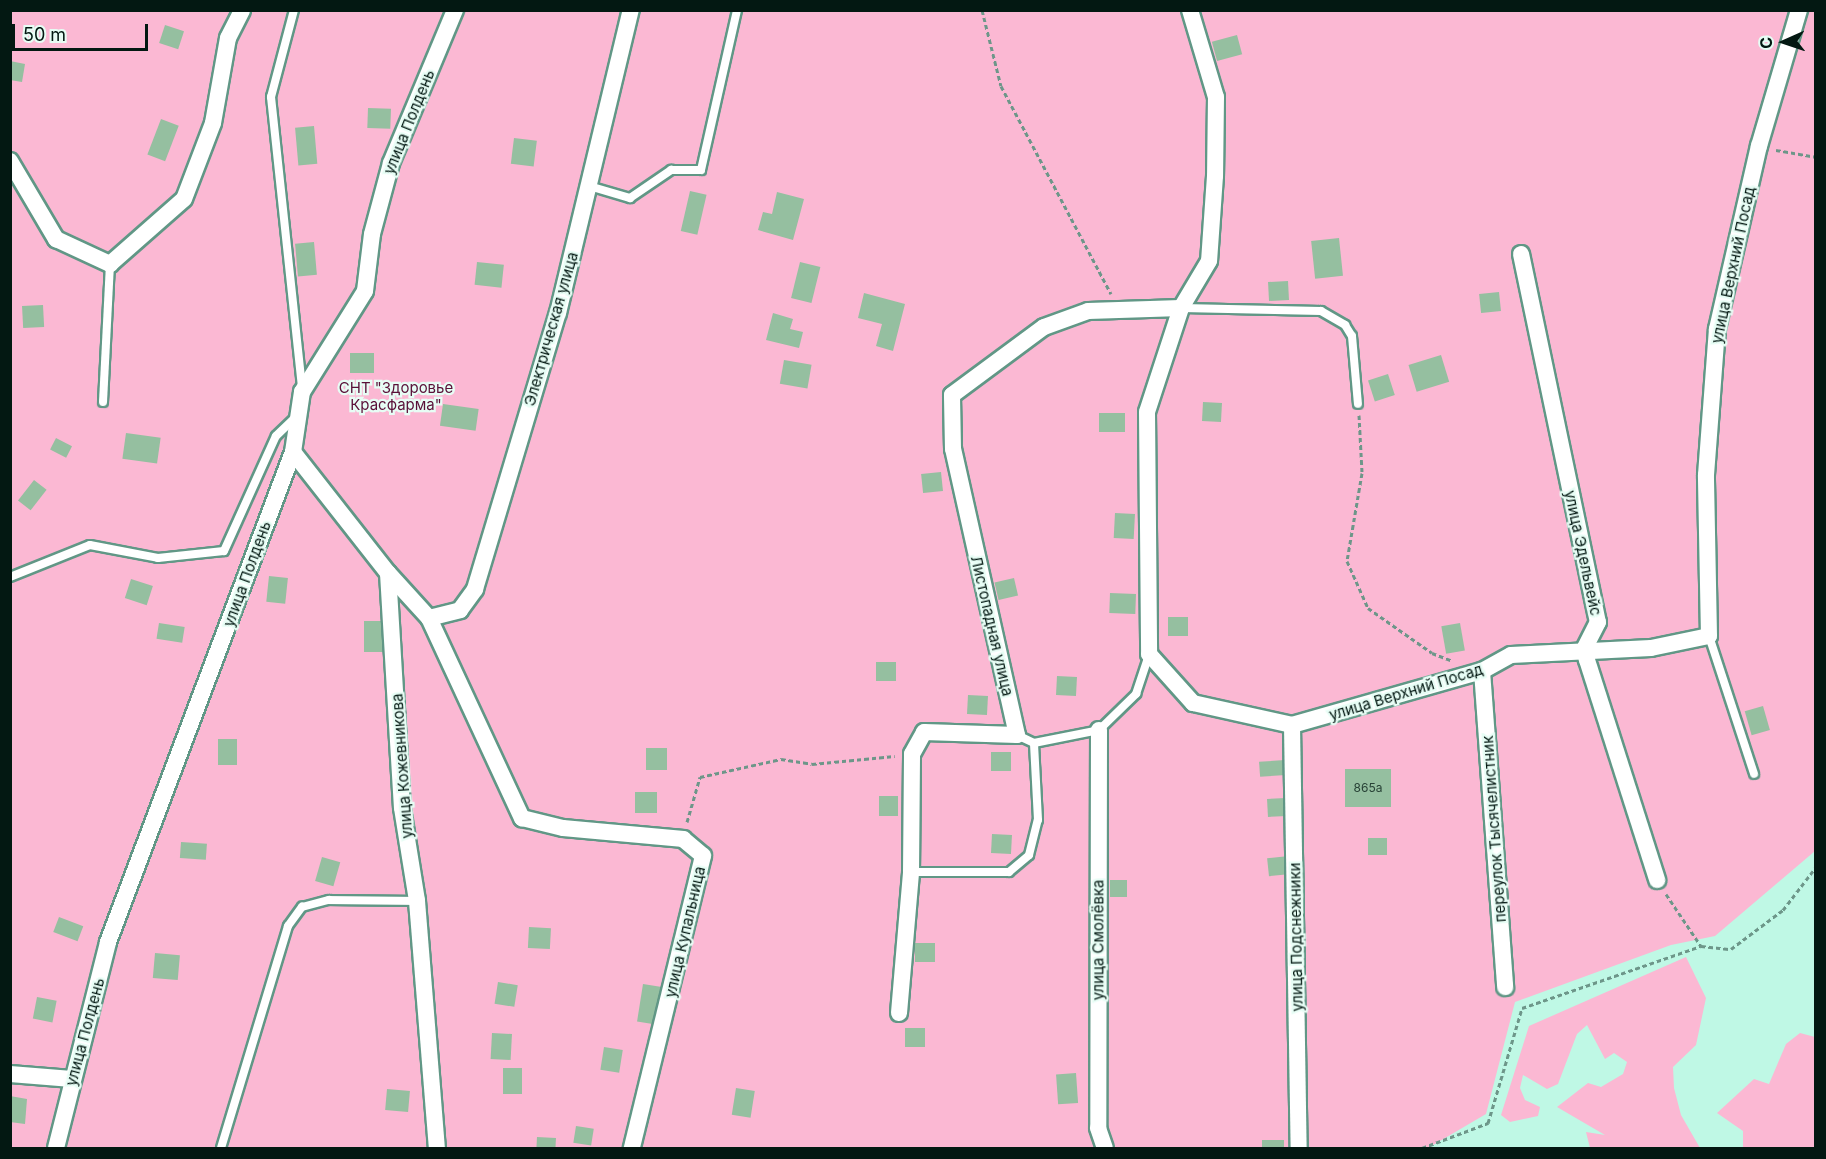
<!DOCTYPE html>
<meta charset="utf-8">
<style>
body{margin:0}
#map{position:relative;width:1826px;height:1159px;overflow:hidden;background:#bff8e5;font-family:Inter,sans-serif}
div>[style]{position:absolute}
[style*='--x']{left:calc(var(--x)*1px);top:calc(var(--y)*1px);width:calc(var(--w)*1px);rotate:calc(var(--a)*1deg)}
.green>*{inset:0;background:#fbb8d3}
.building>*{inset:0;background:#95bfa0;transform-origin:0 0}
.path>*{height:3px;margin-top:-1.5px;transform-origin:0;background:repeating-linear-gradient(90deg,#6d9689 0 4.5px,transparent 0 7.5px)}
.roads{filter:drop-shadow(2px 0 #619786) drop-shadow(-2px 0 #619786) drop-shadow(0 2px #619786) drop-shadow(0 -2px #619786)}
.lane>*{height:8px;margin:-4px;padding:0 4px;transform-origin:4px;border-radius:4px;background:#fff}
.street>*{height:16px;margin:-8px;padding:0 8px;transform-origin:8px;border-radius:8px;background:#fff}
span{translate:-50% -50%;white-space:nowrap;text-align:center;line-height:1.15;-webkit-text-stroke:4.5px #e7fdf5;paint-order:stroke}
.number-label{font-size:12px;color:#284236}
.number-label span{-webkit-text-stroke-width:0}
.street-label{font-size:15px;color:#031812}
.park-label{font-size:15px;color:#5a1038}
.frame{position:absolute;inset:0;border:12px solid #031812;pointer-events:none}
.north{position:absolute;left:1754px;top:12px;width:60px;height:60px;-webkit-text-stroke:4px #e7fdf5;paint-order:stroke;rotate:267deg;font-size:16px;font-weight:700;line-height:24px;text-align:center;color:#031812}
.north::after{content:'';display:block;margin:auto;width:21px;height:27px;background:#031812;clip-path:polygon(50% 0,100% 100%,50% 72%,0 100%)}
.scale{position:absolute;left:12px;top:24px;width:136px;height:27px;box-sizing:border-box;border:3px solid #031812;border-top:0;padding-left:8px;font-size:18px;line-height:21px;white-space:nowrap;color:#031812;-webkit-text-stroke:4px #e7fdf5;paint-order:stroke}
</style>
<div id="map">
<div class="green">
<i style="clip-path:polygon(10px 11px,1815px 11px,1815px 851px,1715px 936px,1671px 945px,1515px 1002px,1486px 1114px,1428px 1148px,11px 1148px)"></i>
<i style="clip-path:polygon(1686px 957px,1706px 998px,1696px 1045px,1673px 1067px,1674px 1088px,1681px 1115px,1700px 1148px,1590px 1148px,1586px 1132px,1605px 1135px,1557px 1107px,1588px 1083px,1601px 1087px,1623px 1074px,1627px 1062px,1614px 1053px,1605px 1059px,1587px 1025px,1577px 1034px,1558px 1084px,1547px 1089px,1523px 1075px,1520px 1088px,1525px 1100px,1540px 1107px,1538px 1116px,1510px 1122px,1501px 1115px,1529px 1026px)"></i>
<i style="clip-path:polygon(1800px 1033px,1815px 1037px,1815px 1148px,1743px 1148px,1743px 1131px,1717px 1113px,1754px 1079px,1769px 1084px,1786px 1044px)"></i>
</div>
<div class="building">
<i style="left:165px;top:25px;width:20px;height:19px;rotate:18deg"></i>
<i style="left:1237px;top:35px;width:20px;height:26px;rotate:75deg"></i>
<i style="clip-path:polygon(10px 61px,25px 64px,22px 82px,10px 80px)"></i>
<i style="left:368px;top:108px;width:23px;height:20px;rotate:2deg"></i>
<i style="left:161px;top:119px;width:19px;height:38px;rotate:21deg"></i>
<i style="left:314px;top:126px;width:38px;height:19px;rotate:85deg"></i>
<i style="left:514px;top:138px;width:23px;height:26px;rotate:7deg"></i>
<i style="left:690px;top:191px;width:17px;height:41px;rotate:13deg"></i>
<i style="clip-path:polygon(777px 192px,804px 199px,793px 240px,758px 230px,763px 212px,772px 214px)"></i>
<i style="left:1339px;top:238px;width:38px;height:28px;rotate:84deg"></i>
<i style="left:314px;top:242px;width:33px;height:19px;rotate:85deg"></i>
<i style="left:477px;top:262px;width:27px;height:23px;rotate:6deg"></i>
<i style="left:800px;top:262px;width:21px;height:37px;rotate:14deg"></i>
<i style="left:1288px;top:281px;width:19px;height:20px;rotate:87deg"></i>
<i style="left:1499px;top:292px;width:19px;height:20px;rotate:84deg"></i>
<i style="clip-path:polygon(864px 293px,905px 304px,893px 351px,876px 346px,882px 324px,858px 318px)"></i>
<i style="left:43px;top:305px;width:22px;height:21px;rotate:87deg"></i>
<i style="clip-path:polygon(773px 313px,793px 319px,790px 329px,803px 332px,799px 348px,766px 340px)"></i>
<i style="left:374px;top:353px;width:20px;height:24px;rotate:90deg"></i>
<i style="left:1441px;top:355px;width:28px;height:34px;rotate:73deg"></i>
<i style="left:784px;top:360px;width:28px;height:24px;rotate:10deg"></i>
<i style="left:1388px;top:374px;width:22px;height:21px;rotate:72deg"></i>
<i style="left:1203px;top:402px;width:19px;height:19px;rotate:3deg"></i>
<i style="left:443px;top:404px;width:36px;height:22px;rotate:8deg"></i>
<i style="left:1125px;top:413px;width:19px;height:26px;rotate:90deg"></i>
<i style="left:126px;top:433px;width:35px;height:26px;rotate:8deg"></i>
<i style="left:56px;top:438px;width:18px;height:13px;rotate:27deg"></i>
<i style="left:941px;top:472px;width:19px;height:20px;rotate:84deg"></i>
<i style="left:34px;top:480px;width:16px;height:26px;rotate:38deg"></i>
<i style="left:1115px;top:513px;width:20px;height:25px;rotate:3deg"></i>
<i style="left:269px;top:576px;width:19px;height:26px;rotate:6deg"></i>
<i style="left:1014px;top:578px;width:18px;height:20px;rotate:77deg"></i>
<i style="left:131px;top:579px;width:23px;height:20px;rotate:18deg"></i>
<i style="left:1110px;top:593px;width:26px;height:20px;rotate:2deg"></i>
<i style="left:1168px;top:617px;width:20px;height:19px"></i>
<i style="left:364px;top:621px;width:19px;height:31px"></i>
<i style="left:159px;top:623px;width:26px;height:16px;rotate:9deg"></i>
<i style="left:1460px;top:623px;width:28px;height:19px;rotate:80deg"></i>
<i style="left:876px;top:662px;width:20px;height:19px"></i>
<i style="left:1057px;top:676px;width:20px;height:19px;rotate:3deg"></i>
<i style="left:968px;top:695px;width:20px;height:19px;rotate:3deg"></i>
<i style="left:1763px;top:706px;width:25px;height:19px;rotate:74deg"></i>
<i style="left:218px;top:739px;width:19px;height:26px"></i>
<i style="left:646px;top:748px;width:21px;height:22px"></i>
<i style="left:991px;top:752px;width:20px;height:19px"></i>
<i style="left:1285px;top:760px;width:15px;height:26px;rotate:86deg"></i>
<i style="left:1391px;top:769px;width:38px;height:46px;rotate:90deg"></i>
<i style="left:635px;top:792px;width:22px;height:21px"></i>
<i style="left:898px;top:796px;width:20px;height:19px;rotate:90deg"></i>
<i style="left:1286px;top:798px;width:18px;height:19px;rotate:87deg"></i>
<i style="left:992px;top:834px;width:20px;height:19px;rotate:3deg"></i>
<i style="left:1368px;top:838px;width:19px;height:17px"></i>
<i style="left:181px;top:842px;width:26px;height:16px;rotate:4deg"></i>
<i style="left:1289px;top:856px;width:18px;height:22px;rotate:84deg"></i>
<i style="left:322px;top:857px;width:19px;height:25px;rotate:16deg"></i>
<i style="left:1110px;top:880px;width:17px;height:17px"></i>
<i style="left:59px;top:917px;width:26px;height:16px;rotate:21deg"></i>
<i style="left:529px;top:927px;width:22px;height:21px;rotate:3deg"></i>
<i style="left:915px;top:943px;width:20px;height:19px"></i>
<i style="left:155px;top:953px;width:25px;height:25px;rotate:5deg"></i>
<i style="left:498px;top:982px;width:20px;height:22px;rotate:9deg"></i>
<i style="left:643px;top:984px;width:19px;height:38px;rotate:9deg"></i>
<i style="left:37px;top:997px;width:20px;height:22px;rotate:11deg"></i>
<i style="left:905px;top:1028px;width:20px;height:19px"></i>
<i style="left:492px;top:1033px;width:20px;height:26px;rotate:3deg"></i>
<i style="left:604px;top:1047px;width:19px;height:23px;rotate:9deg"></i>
<i style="left:503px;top:1068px;width:19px;height:26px"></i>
<i style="left:1076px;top:1073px;width:30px;height:20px;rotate:86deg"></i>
<i style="left:736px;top:1088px;width:19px;height:27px;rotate:9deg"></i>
<i style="left:387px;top:1089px;width:23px;height:21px;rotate:5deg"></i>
<i style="clip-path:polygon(10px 1096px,27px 1099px,25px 1124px,10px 1122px)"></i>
<i style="left:576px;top:1126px;width:18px;height:17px;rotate:9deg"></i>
<i style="left:537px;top:1137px;width:19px;height:11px;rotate:3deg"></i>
<i style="left:1284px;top:1140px;width:8px;height:22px;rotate:90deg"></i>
</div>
<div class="path">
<i style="--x:982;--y:10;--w:78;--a:76"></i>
<i style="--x:1001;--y:86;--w:235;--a:62.1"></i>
<i style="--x:1776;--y:150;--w:41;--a:9.9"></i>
<i style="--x:1359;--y:415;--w:58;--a:87"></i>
<i style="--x:1362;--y:473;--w:89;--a:99.7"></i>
<i style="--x:1347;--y:561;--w:51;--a:65.9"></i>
<i style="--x:1368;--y:608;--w:78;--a:35.1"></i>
<i style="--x:1432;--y:653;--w:22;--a:21"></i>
<i style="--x:687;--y:822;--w:47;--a:-73.9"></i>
<i style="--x:700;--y:777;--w:83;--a:-12.5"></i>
<i style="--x:781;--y:759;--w:31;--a:9"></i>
<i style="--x:812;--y:764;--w:83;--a:-5.5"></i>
<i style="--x:1666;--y:894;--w:63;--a:56.1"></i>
<i style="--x:1701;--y:946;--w:30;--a:6"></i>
<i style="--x:1731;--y:949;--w:65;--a:-36.9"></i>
<i style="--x:1783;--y:910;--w:54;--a:-52.5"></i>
<i style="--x:1422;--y:1148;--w:71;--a:-20.7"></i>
<i style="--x:1488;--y:1123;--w:120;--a:-73.5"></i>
<i style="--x:1522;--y:1008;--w:189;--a:-19.1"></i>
</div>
<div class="roads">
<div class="lane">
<i style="--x:294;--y:10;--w:90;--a:104.8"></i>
<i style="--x:271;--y:97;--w:293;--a:83.9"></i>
<i style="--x:589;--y:186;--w:43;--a:16.3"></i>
<i style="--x:630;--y:198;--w:50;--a:-34.3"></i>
<i style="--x:671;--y:170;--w:30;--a:0"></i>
<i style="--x:701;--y:170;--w:164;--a:-77.3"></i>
<i style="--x:1182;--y:308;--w:139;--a:1.2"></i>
<i style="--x:1321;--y:311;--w:28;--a:30"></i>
<i style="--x:1345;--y:325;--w:13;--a:58"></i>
<i style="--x:1352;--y:336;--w:68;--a:85"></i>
<i style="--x:103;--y:402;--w:138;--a:-87.1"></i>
<i style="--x:10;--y:577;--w:86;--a:-21.8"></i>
<i style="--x:90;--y:545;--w:69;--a:10.8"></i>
<i style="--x:158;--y:558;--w:66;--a:-6.1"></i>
<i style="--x:224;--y:551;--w:126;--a:-65.7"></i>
<i style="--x:276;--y:436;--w:28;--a:-44"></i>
<i style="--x:1709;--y:636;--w:145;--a:71.9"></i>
<i style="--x:1017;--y:735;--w:19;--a:25"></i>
<i style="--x:1034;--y:743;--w:66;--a:-11.3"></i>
<i style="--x:1099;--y:730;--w:52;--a:-44.2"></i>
<i style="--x:1136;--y:694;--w:41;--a:-71.6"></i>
<i style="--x:911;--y:872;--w:98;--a:0"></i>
<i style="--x:1009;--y:872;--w:26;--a:-40"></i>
<i style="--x:1029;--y:855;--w:36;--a:-76"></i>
<i style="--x:1038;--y:820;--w:77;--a:-93"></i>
<i style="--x:221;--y:1148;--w:232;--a:-73.2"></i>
<i style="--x:288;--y:926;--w:24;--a:-54"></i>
<i style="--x:302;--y:907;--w:28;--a:-15"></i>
<i style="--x:329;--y:900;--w:88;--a:0.7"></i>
</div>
<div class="street">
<i style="--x:1190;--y:10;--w:91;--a:73.4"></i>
<i style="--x:1216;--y:97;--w:79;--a:90.7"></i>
<i style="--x:1215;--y:176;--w:85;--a:94"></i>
<i style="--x:1209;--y:261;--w:55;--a:120.8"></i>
<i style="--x:1181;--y:308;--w:109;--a:108.1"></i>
<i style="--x:1147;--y:412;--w:242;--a:89.5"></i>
<i style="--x:1149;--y:654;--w:66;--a:48.1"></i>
<i style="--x:1193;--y:703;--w:101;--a:12.5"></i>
<i style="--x:1292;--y:725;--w:198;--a:-15.9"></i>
<i style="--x:1482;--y:671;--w:33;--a:-29"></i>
<i style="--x:1511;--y:655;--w:140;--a:-2.9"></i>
<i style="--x:1651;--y:648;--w:59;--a:-11.7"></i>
<i style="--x:1709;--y:636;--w:161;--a:-91.1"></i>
<i style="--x:1706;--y:475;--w:146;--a:-85.7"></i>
<i style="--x:1717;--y:329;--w:188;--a:-77.1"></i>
<i style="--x:1759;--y:146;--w:142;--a:-73.6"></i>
<i style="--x:10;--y:161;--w:91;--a:59.5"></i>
<i style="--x:56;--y:239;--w:60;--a:24.8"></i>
<i style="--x:110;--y:264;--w:98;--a:-41.3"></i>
<i style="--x:184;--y:199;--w:81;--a:-69.1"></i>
<i style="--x:213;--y:123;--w:86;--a:-80"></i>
<i style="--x:228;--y:38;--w:31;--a:-63"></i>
<i style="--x:1521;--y:254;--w:376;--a:78.2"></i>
<i style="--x:1598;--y:622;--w:29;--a:117"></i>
<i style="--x:1585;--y:648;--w:12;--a:81"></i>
<i style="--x:1587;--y:660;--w:231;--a:72.3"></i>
<i style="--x:293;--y:452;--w:154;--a:51.9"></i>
<i style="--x:388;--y:573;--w:235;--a:86.6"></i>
<i style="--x:402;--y:808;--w:94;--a:80.8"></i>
<i style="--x:417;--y:901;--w:248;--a:85.4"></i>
<i style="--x:388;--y:573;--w:61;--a:47.7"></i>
<i style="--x:429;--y:618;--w:221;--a:65.1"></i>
<i style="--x:522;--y:818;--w:42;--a:13.7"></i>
<i style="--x:563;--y:828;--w:121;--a:5.2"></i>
<i style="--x:683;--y:839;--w:26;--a:40"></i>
<i style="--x:703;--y:856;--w:301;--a:103.7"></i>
<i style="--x:429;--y:618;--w:32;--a:-14"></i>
<i style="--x:460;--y:610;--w:26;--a:-54"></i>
<i style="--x:475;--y:589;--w:288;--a:-73.3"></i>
<i style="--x:558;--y:313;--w:312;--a:-76.5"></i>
<i style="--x:1482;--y:671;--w:317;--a:85.8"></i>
<i style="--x:1292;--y:725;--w:423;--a:89.1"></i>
<i style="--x:1099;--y:730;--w:398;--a:90.1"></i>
<i style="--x:1098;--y:1128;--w:21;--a:71"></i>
<i style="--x:899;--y:1013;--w:142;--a:-85.1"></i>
<i style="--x:911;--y:872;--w:118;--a:-89.5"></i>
<i style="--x:912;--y:754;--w:25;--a:-61"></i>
<i style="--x:924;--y:732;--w:93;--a:1.8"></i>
<i style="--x:1017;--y:735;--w:293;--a:-102.6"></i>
<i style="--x:953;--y:449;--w:54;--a:-91.1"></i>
<i style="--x:952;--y:395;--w:114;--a:-36.5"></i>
<i style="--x:1044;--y:327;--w:47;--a:-20"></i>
<i style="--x:1088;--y:311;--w:93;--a:-1.8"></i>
<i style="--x:10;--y:1074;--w:62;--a:4.6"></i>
<i style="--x:56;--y:1148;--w:212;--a:-75.8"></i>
<i style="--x:108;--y:942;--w:524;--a:-69.32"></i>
<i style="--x:293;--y:452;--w:61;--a:-81.5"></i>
<i style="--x:302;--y:392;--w:119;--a:-58"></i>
<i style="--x:365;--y:291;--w:57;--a:-83"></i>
<i style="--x:372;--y:234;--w:73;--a:-75"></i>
<i style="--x:391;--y:163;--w:166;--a:-67.3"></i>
</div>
</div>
<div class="number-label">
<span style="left:1368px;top:788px">865а</span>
</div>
<div class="street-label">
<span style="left:409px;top:122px;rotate:-68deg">улица Полдень</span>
<span style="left:1733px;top:265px;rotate:-78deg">улица Верхний Посад</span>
<span style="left:551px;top:329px;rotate:-74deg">Электрическая улица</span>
<span style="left:1583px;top:553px;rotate:78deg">улица Эдельвейс</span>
<span style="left:247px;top:574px;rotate:-70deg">улица Полдень</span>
<span style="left:992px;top:626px;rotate:77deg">Листопадная улица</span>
<span style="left:1406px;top:692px;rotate:-17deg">улица Верхний Посад</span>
<span style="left:402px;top:766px;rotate:-94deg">улица Кожевникова</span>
<span style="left:1494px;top:829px;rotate:-94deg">переулок Тысячелистник</span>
<span style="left:685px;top:932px;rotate:-77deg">улица Купальница</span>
<span style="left:1296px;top:937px;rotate:-91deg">улица Подснежники</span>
<span style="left:1098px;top:940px;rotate:-90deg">улица Смолёвка</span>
<span style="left:85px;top:1032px;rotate:-75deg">улица Полдень</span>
</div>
<div class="park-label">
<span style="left:396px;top:396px">СНТ "Здоровье<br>Красфарма"</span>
</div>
<div class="frame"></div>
<div class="north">С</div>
<div class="scale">50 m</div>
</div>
